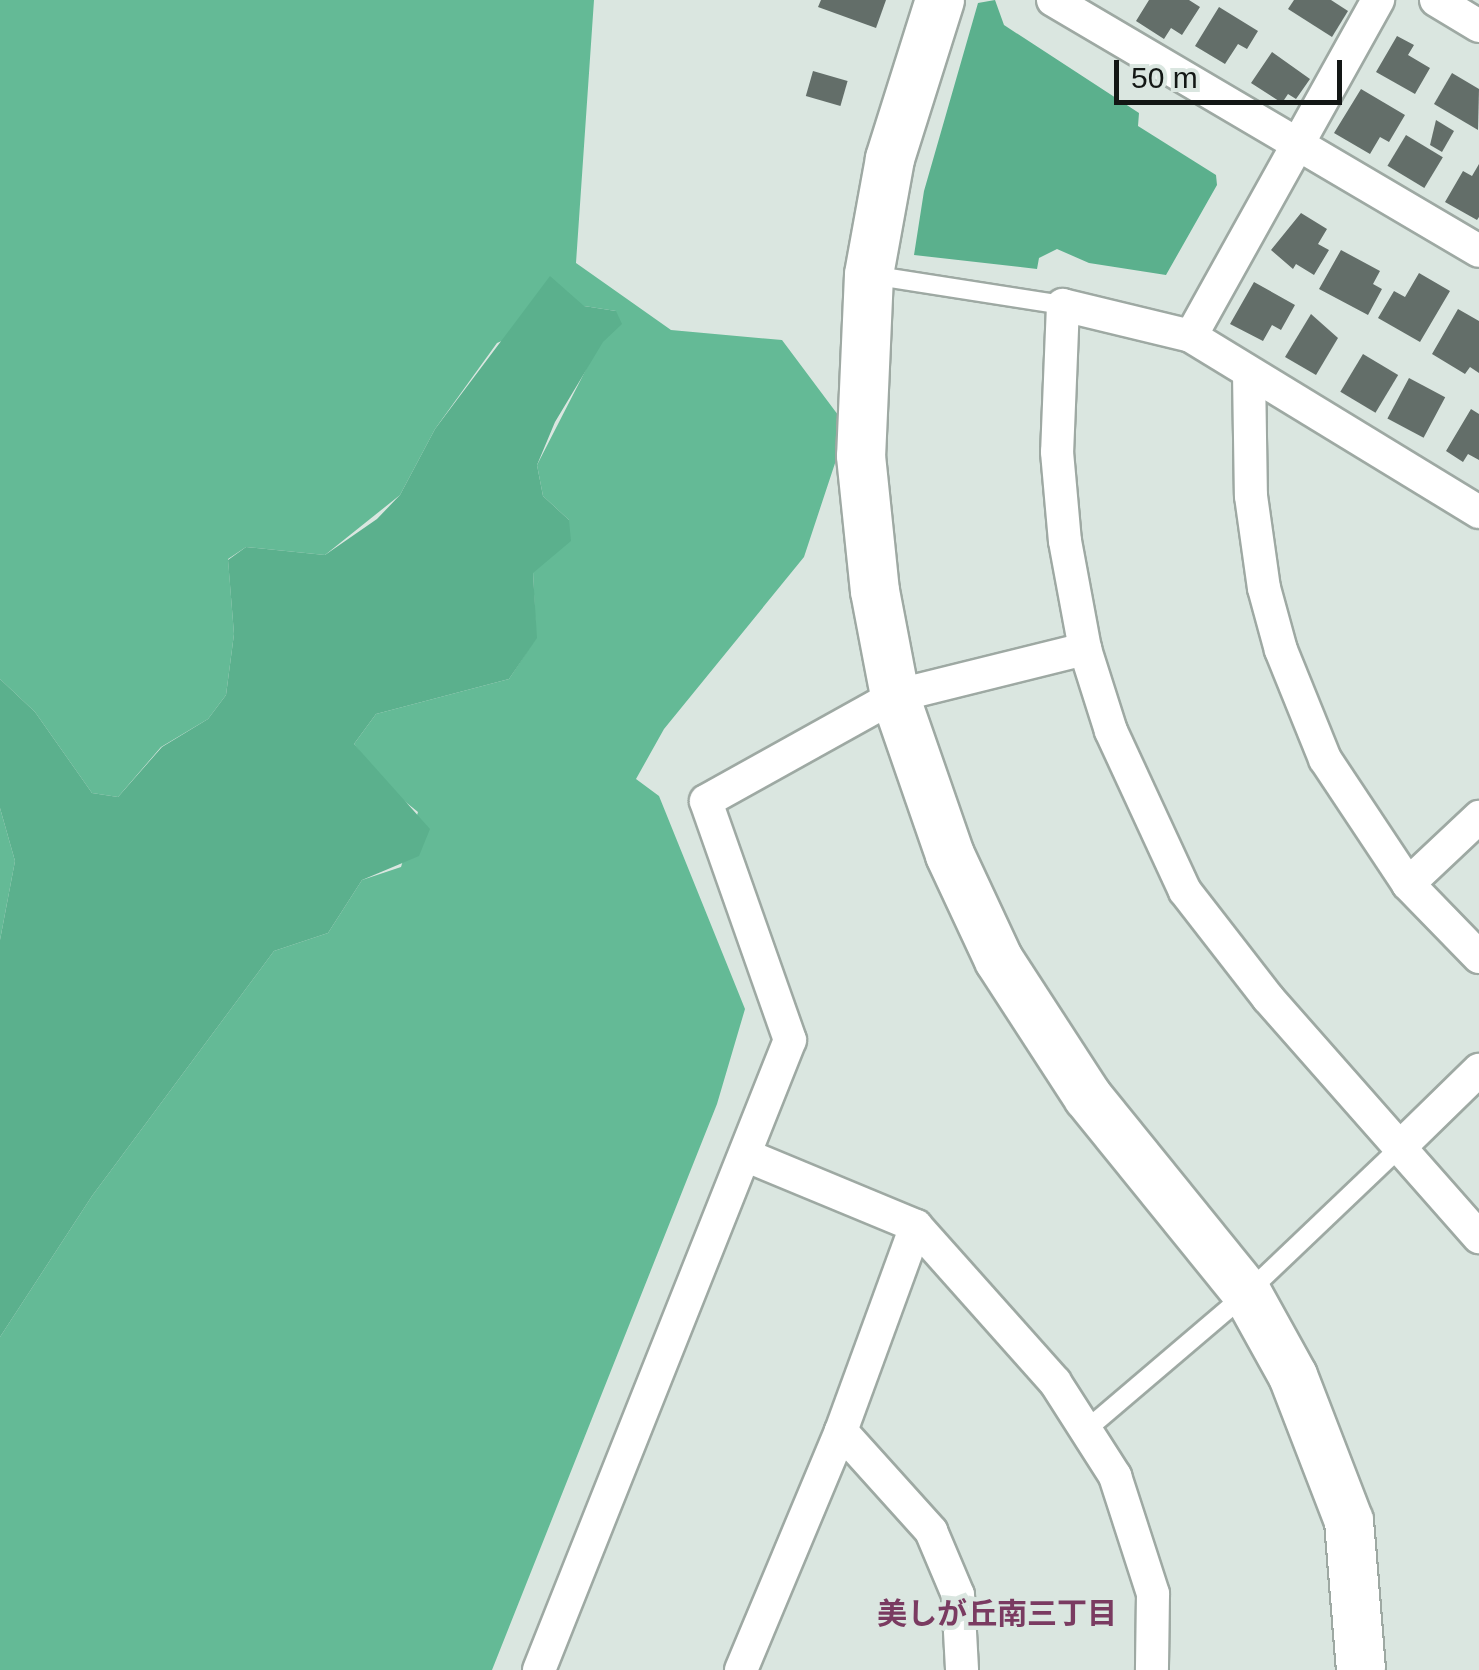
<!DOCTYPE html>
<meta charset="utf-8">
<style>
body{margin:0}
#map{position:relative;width:1479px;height:1670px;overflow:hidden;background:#dae6e0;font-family:Arial,"Noto Sans JP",sans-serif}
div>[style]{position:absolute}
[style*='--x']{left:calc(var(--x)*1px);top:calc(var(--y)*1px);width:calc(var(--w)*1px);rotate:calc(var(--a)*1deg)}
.forest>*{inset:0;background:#64ba96}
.water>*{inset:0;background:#5bb08d}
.building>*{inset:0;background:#636e69;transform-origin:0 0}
.roads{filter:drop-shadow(2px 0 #9ea9a3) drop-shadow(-2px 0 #9ea9a3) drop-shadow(0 2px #9ea9a3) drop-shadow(0 -2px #9ea9a3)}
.lane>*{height:18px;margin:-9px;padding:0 9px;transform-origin:9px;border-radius:9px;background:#fff}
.street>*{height:32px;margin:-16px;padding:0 16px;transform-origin:16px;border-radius:16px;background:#fff}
.secondary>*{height:48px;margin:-24px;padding:0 24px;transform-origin:24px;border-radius:24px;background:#fff}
span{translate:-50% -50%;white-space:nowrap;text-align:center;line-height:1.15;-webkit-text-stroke:9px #dae6e0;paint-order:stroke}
.neighbourhood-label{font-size:30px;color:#7a3b61;font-weight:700}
.scale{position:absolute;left:1114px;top:60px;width:228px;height:45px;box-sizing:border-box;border:5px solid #131715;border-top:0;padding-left:12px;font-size:30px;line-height:35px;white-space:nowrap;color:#131715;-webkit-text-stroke:8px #dae6e0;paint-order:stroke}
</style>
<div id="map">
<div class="forest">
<i style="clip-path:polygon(0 0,594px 0,576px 263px,671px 330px,782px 340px,847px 427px,804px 557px,664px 729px,636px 779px,659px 796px,745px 1009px,717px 1104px,492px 1670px,0 1670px,0 1337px,92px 1196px,274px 951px,328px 933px,362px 880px,401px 867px,418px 812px,387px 787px,354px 744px,376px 714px,509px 679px,536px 638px,533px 572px,569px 520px,543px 496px,537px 465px,616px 311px,584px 306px,497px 343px,435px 429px,400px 495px,325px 555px,246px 547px,228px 559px,234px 634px,226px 695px,208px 719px,161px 747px,118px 797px,92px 793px,35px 712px,0 679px)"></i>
<i style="clip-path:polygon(0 808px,15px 861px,0 940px)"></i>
</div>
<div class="water">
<i style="clip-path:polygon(995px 0,1004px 25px,1139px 113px,1138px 126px,1216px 175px,1217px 185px,1166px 275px,1089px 263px,1057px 249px,1039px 258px,1037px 269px,914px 255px,924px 191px,978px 3px)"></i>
<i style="clip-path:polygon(550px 276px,584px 306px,616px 311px,622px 324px,603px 342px,555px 422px,537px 465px,543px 496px,569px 520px,571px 541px,533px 573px,537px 638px,509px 679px,376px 714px,354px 744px,430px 829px,419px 856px,362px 880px,328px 933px,274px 951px,92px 1196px,0 1337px,0 940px,15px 861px,0 808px,0 679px,35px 712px,92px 793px,118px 797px,162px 747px,208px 719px,226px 695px,234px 634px,228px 560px,246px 547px,325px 555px,377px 519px,400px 495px,435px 429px)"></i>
</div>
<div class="building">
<i style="clip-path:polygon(821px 0,886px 0,876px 28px,818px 7px)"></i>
<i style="clip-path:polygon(1149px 0,1189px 0,1200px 7px,1182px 35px,1171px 28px,1164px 39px,1136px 21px)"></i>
<i style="clip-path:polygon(1294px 0,1331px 0,1348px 11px,1332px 37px,1288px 9px)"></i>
<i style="clip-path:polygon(1219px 7px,1258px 31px,1247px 49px,1238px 44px,1225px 64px,1195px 46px)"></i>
<i style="clip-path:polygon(1397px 36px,1414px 45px,1408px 55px,1430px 68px,1415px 94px,1376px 72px)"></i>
<i style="clip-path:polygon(1272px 52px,1310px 79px,1296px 99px,1288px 94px,1282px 103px,1251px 83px)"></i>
<i style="left:813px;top:71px;width:36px;height:26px;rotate:16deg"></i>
<i style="clip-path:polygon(1452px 73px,1479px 89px,1478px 130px,1434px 104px)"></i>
<i style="clip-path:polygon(1361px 89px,1405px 115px,1389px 142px,1380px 137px,1370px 154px,1334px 133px)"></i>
<i style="clip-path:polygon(1436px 120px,1454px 131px,1442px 152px,1430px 145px)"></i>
<i style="left:1406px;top:135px;width:43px;height:36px;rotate:31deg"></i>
<i style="clip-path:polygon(1479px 164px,1479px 217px,1477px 220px,1445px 202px,1463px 171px,1472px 176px)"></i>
<i style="clip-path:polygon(1301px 213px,1327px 229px,1318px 244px,1329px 250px,1314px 275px,1296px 264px,1293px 269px,1271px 250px)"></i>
<i style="clip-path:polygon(1341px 250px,1380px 271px,1373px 284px,1382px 289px,1368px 315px,1319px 289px)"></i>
<i style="clip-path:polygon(1419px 273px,1450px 291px,1420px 342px,1378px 318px,1394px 291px,1405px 297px)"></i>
<i style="clip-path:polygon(1254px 282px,1295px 305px,1281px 330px,1272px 325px,1263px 341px,1230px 324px)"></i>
<i style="clip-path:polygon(1458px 309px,1479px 321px,1479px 373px,1470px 367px,1465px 374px,1432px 354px)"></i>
<i style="clip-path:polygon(1311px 314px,1338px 338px,1316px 375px,1285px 357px)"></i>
<i style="left:1363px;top:354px;width:41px;height:44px;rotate:31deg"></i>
<i style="left:1409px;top:378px;width:41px;height:46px;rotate:28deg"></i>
<i style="clip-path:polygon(1471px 409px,1479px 414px,1479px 460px,1468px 454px,1463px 462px,1446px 451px)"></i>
</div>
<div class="roads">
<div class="lane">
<i style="--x:871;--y:275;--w:194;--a:8.9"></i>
<i style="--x:1086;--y:1430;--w:211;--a:-40.4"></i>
<i style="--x:1247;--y:1293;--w:210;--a:-43.6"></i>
</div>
<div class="street">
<i style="--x:1053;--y:0;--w:494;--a:30.5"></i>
<i style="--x:1436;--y:0;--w:50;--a:31.2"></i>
<i style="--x:1191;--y:336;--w:385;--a:-60.9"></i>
<i style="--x:1249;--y:373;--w:123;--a:89.1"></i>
<i style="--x:1251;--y:496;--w:93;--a:82"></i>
<i style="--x:1264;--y:588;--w:64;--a:74.7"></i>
<i style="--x:1281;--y:650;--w:118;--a:68"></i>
<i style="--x:1325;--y:759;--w:150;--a:56.4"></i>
<i style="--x:1408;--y:884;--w:102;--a:45.8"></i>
<i style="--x:1479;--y:512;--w:338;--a:-148.6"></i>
<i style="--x:1191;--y:336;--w:132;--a:-166.4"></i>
<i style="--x:1063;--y:305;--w:147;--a:92.3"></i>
<i style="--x:1057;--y:452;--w:89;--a:84.9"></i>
<i style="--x:1065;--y:541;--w:110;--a:79.5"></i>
<i style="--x:1085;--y:649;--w:86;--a:72.4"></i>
<i style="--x:1111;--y:731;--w:176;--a:65.2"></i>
<i style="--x:1185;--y:891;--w:135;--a:52.2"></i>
<i style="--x:1268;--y:998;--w:319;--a:48.6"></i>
<i style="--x:1408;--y:884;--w:98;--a:-43.3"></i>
<i style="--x:1399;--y:1148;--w:112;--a:-44.3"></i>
<i style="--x:745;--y:1155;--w:185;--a:22.5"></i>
<i style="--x:916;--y:1226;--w:209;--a:48.3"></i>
<i style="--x:1055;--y:1382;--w:112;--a:57.4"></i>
<i style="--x:1115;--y:1476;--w:124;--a:72.1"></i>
<i style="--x:1153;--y:1594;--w:76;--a:90.8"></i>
<i style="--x:841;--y:1431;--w:135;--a:48"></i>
<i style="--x:931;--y:1531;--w:69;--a:67.1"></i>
<i style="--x:958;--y:1595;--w:75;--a:86.9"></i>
<i style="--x:539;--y:1670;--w:678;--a:-68.28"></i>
<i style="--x:790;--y:1040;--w:253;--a:-109.4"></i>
<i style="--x:706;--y:801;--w:216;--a:-29.1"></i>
<i style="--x:895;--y:696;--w:196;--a:-13.9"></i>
<i style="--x:741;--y:1670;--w:259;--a:-67.3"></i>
<i style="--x:841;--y:1431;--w:218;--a:-69.9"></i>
</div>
<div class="secondary">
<i style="--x:940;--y:0;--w:167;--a:107.5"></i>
<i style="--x:890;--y:159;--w:118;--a:100.3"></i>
<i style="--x:869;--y:275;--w:181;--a:92.5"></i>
<i style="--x:861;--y:456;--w:136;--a:84.1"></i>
<i style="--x:875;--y:591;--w:107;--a:79.2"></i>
<i style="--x:895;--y:696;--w:168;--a:70.9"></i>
<i style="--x:950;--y:855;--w:116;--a:65"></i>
<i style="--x:999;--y:960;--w:163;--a:57"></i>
<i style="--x:1088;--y:1097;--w:252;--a:51"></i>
<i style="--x:1247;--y:1293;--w:95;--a:61"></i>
<i style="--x:1293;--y:1376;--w:155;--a:68.9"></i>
<i style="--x:1349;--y:1521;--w:149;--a:85.4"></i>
</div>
</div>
<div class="neighbourhood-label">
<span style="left:997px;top:1614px">美しが丘南三丁目</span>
</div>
<div class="scale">50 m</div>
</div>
